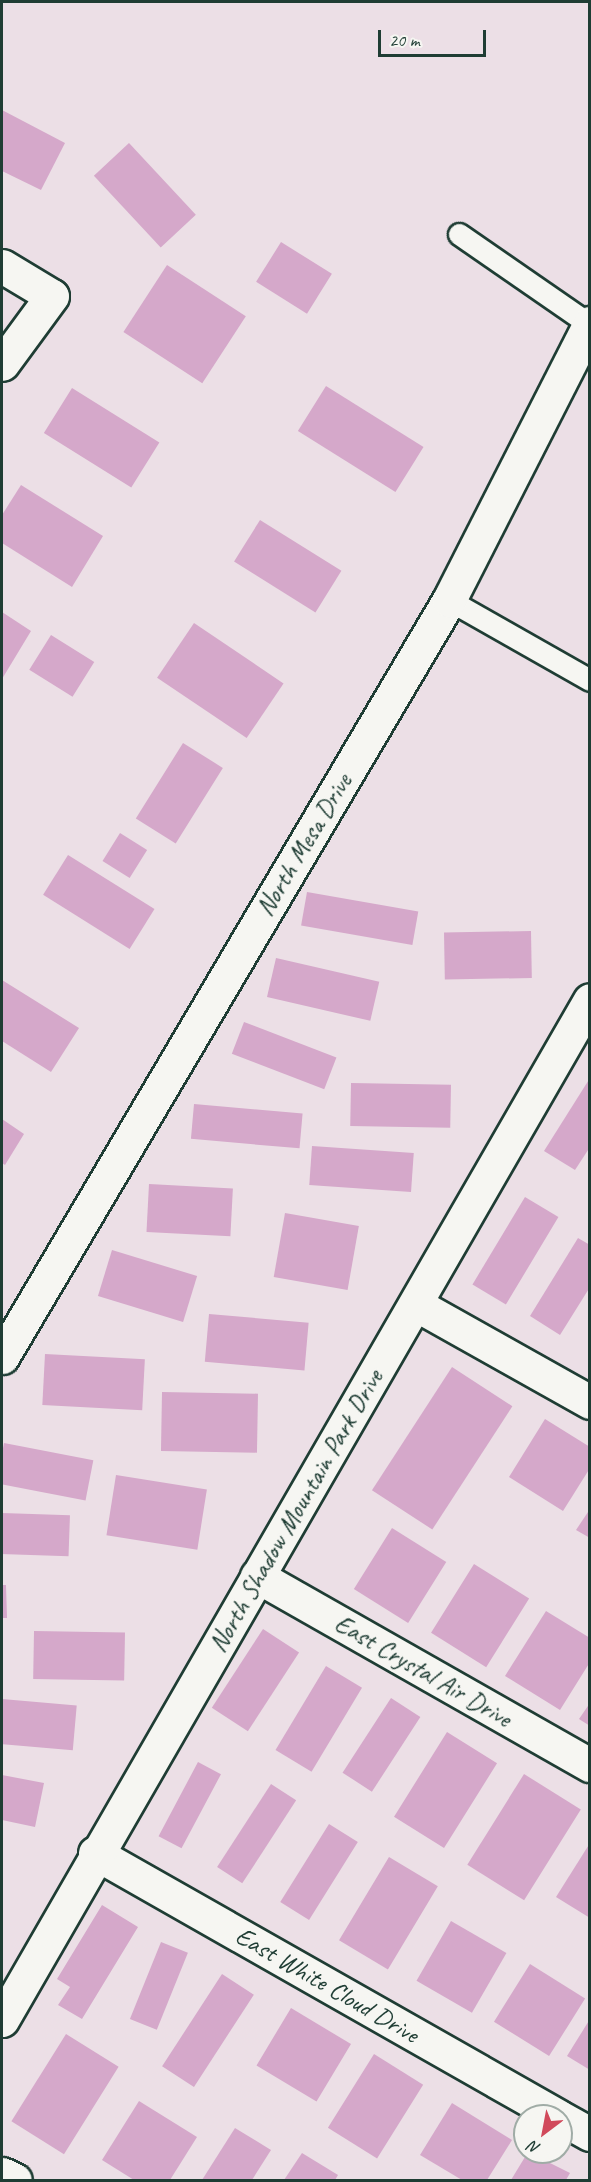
<!DOCTYPE html>
<style>
body{margin:0}
#map{position:relative;width:591px;height:2182px;overflow:hidden;background:#ecdfe6;font-family:Caveat,sans-serif}
div>[style]{position:absolute}
[style*='--x']{left:calc(var(--x)*1px);top:calc(var(--y)*1px);width:calc(var(--w)*1px);rotate:calc(var(--a)*1deg)}
.building>*{inset:0;background:#d5a8ca;transform-origin:0 0}
.roads{filter:drop-shadow(2px 0 #1f3d34) drop-shadow(-2px 0 #1f3d34) drop-shadow(0 2px #1f3d34) drop-shadow(0 -2px #1f3d34)}
.service>*{height:21px;margin:-10.5px;padding:0 10.5px;transform-origin:10.5px;border-radius:10.5px;background:#f6f6f2}
.minor>*{height:33px;margin:-16.5px;padding:0 16.5px;transform-origin:16.5px;border-radius:16.5px;background:#f6f6f2}
span{translate:-50% -50%;white-space:nowrap;text-align:center;line-height:1.15;-webkit-text-stroke:4.5px #f6f6f2;paint-order:stroke}
.street-label{font-size:26px;color:#1f3d34}
.frame{position:absolute;inset:0;border:3px solid #1f3d34;pointer-events:none}
.north{position:absolute;left:513px;top:2104px;width:60px;height:60px;box-sizing:border-box;background:#f6f6f2;border:2px solid #a0aca6;border-radius:50%;rotate:212deg;font-size:16px;font-weight:700;line-height:24px;text-align:center;color:#1f3d34}
.north::after{content:'';display:block;margin:auto;width:21px;height:27px;background:#d1495b;clip-path:polygon(50% 0,100% 100%,50% 72%,0 100%)}
.scale{position:absolute;left:378px;top:30px;width:108px;height:27px;box-sizing:border-box;border:3px solid #1f3d34;border-top:0;padding-left:8px;font-size:18px;line-height:21px;white-space:nowrap;color:#1f3d34;-webkit-text-stroke:4px #f6f6f2;paint-order:stroke}
</style>
<div id="map">
<div class="building">
<i style="clip-path:polygon(2px 110px,65px 143px,41px 190px,2px 171px)"></i>
<i style="left:129px;top:143px;width:98px;height:48px;rotate:47deg"></i>
<i style="left:281px;top:242px;width:60px;height:47px;rotate:32deg"></i>
<i style="left:167px;top:265px;width:94px;height:80px;rotate:33deg"></i>
<i style="left:326px;top:386px;width:115px;height:53px;rotate:32deg"></i>
<i style="left:72px;top:388px;width:103px;height:53px;rotate:32deg"></i>
<i style="clip-path:polygon(21px 485px,103px 536px,72px 587px,2px 543px,2px 515px)"></i>
<i style="left:260px;top:520px;width:96px;height:49px;rotate:32deg"></i>
<i style="clip-path:polygon(2px 612px,31px 631px,2px 679px)"></i>
<i style="left:194px;top:623px;width:108px;height:66px;rotate:34deg"></i>
<i style="left:51px;top:635px;width:51px;height:41px;rotate:32deg"></i>
<i style="left:183px;top:743px;width:47px;height:89px;rotate:32deg"></i>
<i style="left:120px;top:833px;width:32px;height:33px;rotate:32deg"></i>
<i style="left:68px;top:855px;width:102px;height:47px;rotate:32deg"></i>
<i style="left:307px;top:892px;width:113px;height:34px;rotate:10deg"></i>
<i style="left:531px;top:931px;width:47px;height:87px;rotate:89deg"></i>
<i style="left:276px;top:958px;width:106px;height:40px;rotate:13deg"></i>
<i style="clip-path:polygon(2px 980px,79px 1028px,51px 1072px,2px 1041px)"></i>
<i style="left:244px;top:1022px;width:99px;height:34px;rotate:21deg"></i>
<i style="clip-path:polygon(590px 1078px,590px 1147px,575px 1170px,544px 1151px)"></i>
<i style="left:351px;top:1083px;width:100px;height:43px;rotate:1deg"></i>
<i style="left:194px;top:1104px;width:109px;height:35px;rotate:5deg"></i>
<i style="clip-path:polygon(2px 1119px,24px 1134px,5px 1165px,2px 1163px)"></i>
<i style="left:312px;top:1146px;width:102px;height:39px;rotate:4deg"></i>
<i style="left:149px;top:1184px;width:84px;height:48px;rotate:3deg"></i>
<i style="left:525px;top:1197px;width:39px;height:102px;rotate:31deg"></i>
<i style="left:285px;top:1213px;width:75px;height:65px;rotate:10deg"></i>
<i style="clip-path:polygon(578px 1238px,590px 1245px,590px 1287px,560px 1335px,530px 1316px)"></i>
<i style="left:112px;top:1250px;width:89px;height:48px;rotate:17deg"></i>
<i style="left:209px;top:1314px;width:100px;height:48px;rotate:5deg"></i>
<i style="left:45px;top:1354px;width:100px;height:51px;rotate:3deg"></i>
<i style="left:452px;top:1367px;width:72px;height:147px;rotate:33deg"></i>
<i style="left:162px;top:1392px;width:96px;height:59px;rotate:1deg"></i>
<i style="clip-path:polygon(545px 1419px,590px 1447px,590px 1468px,563px 1511px,509px 1477px)"></i>
<i style="left:4px;top:1443px;width:91px;height:41px;rotate:11deg"></i>
<i style="left:116px;top:1475px;width:92px;height:61px;rotate:9deg"></i>
<i style="clip-path:polygon(590px 1509px,590px 1538px,576px 1530px)"></i>
<i style="left:2px;top:1513px;width:68px;height:41px;rotate:2deg"></i>
<i style="left:392px;top:1528px;width:64px;height:72px;rotate:32deg"></i>
<i style="left:474px;top:1564px;width:65px;height:81px;rotate:32deg"></i>
<i style="clip-path:polygon(2px 1585px,6px 1585px,7px 1618px,2px 1618px)"></i>
<i style="clip-path:polygon(546px 1611px,590px 1638px,590px 1662px,560px 1710px,505px 1676px)"></i>
<i style="left:263px;top:1629px;width:43px;height:94px;rotate:33deg"></i>
<i style="left:34px;top:1631px;width:91px;height:48px;rotate:1deg"></i>
<i style="left:326px;top:1666px;width:42px;height:98px;rotate:31deg"></i>
<i style="left:391px;top:1698px;width:35px;height:89px;rotate:33deg"></i>
<i style="left:2px;top:1699px;width:75px;height:45px;rotate:5deg"></i>
<i style="clip-path:polygon(590px 1703px,590px 1726px,579px 1719px)"></i>
<i style="left:447px;top:1732px;width:59px;height:100px;rotate:32deg"></i>
<i style="left:198px;top:1762px;width:26px;height:84px;rotate:28deg"></i>
<i style="left:524px;top:1774px;width:67px;height:107px;rotate:32deg"></i>
<i style="clip-path:polygon(2px 1775px,44px 1783px,35px 1827px,2px 1820px)"></i>
<i style="left:271px;top:1784px;width:30px;height:99px;rotate:33deg"></i>
<i style="left:329px;top:1824px;width:34px;height:92px;rotate:32deg"></i>
<i style="clip-path:polygon(590px 1843px,590px 1918px,556px 1897px)"></i>
<i style="left:389px;top:1857px;width:57px;height:97px;rotate:31deg"></i>
<i style="clip-path:polygon(102px 1905px,138px 1927px,82px 2019px,58px 2005px,70px 1987px,57px 1979px)"></i>
<i style="left:451px;top:1921px;width:64px;height:69px;rotate:30deg"></i>
<i style="left:161px;top:1942px;width:29px;height:83px;rotate:22deg"></i>
<i style="left:530px;top:1964px;width:65px;height:68px;rotate:32deg"></i>
<i style="left:222px;top:1974px;width:38px;height:110px;rotate:33deg"></i>
<i style="left:291px;top:2008px;width:70px;height:67px;rotate:31deg"></i>
<i style="clip-path:polygon(590px 2019px,590px 2070px,567px 2056px)"></i>
<i style="left:66px;top:2034px;width:62px;height:103px;rotate:32deg"></i>
<i style="left:374px;top:2054px;width:58px;height:87px;rotate:32deg"></i>
<i style="clip-path:polygon(139px 2101px,197px 2137px,170px 2180px,134px 2180px,102px 2160px)"></i>
<i style="clip-path:polygon(452px 2103px,512px 2140px,487px 2180px,462px 2180px,420px 2155px)"></i>
<i style="clip-path:polygon(235px 2128px,271px 2150px,252px 2180px,202px 2180px)"></i>
<i style="clip-path:polygon(528px 2152px,570px 2173px,566px 2180px,511px 2180px)"></i>
<i style="clip-path:polygon(302px 2153px,338px 2175px,335px 2180px,284px 2180px)"></i>
</div>
<div class="roads">
<div class="service">
<i style="--x:459;--y:234;--w:158;--a:34.7"></i>
<i style="--x:449;--y:600;--w:162;--a:29.6"></i>
</div>
<div class="minor">
<i style="--x:2;--y:266;--w:58;--a:31"></i>
<i style="--x:52;--y:296;--w:84;--a:126.3"></i>
<i style="--x:417;--y:1305;--w:198;--a:29.3"></i>
<i style="--x:2;--y:1357;--w:879;--a:-59.44"></i>
<i style="--x:449;--y:600;--w:311;--a:-63"></i>
<i style="--x:257;--y:1576;--w:383;--a:29.6"></i>
<i style="--x:95;--y:1853;--w:532;--a:29.6"></i>
<i style="--x:2;--y:2020;--w:1177;--a:-60.04"></i>
<i style="--x:561;--y:2118;--w:33;--a:29"></i>
<i style="--x:2;--y:2174;--w:14;--a:25"></i>
</div>
</div>
<div class="street-label">
<span style="left:304px;top:845px;rotate:-59deg">North Mesa Drive</span>
<span style="left:296px;top:1511px;rotate:-60deg">North Shadow Mountain Park Drive</span>
<span style="left:423px;top:1671px;rotate:30deg">East Crystal Air Drive</span>
<span style="left:327px;top:1985px;rotate:30deg">East White Cloud Drive</span>
</div>
<div class="frame"></div>
<div class="north">N</div>
<div class="scale">20 m</div>
</div>
